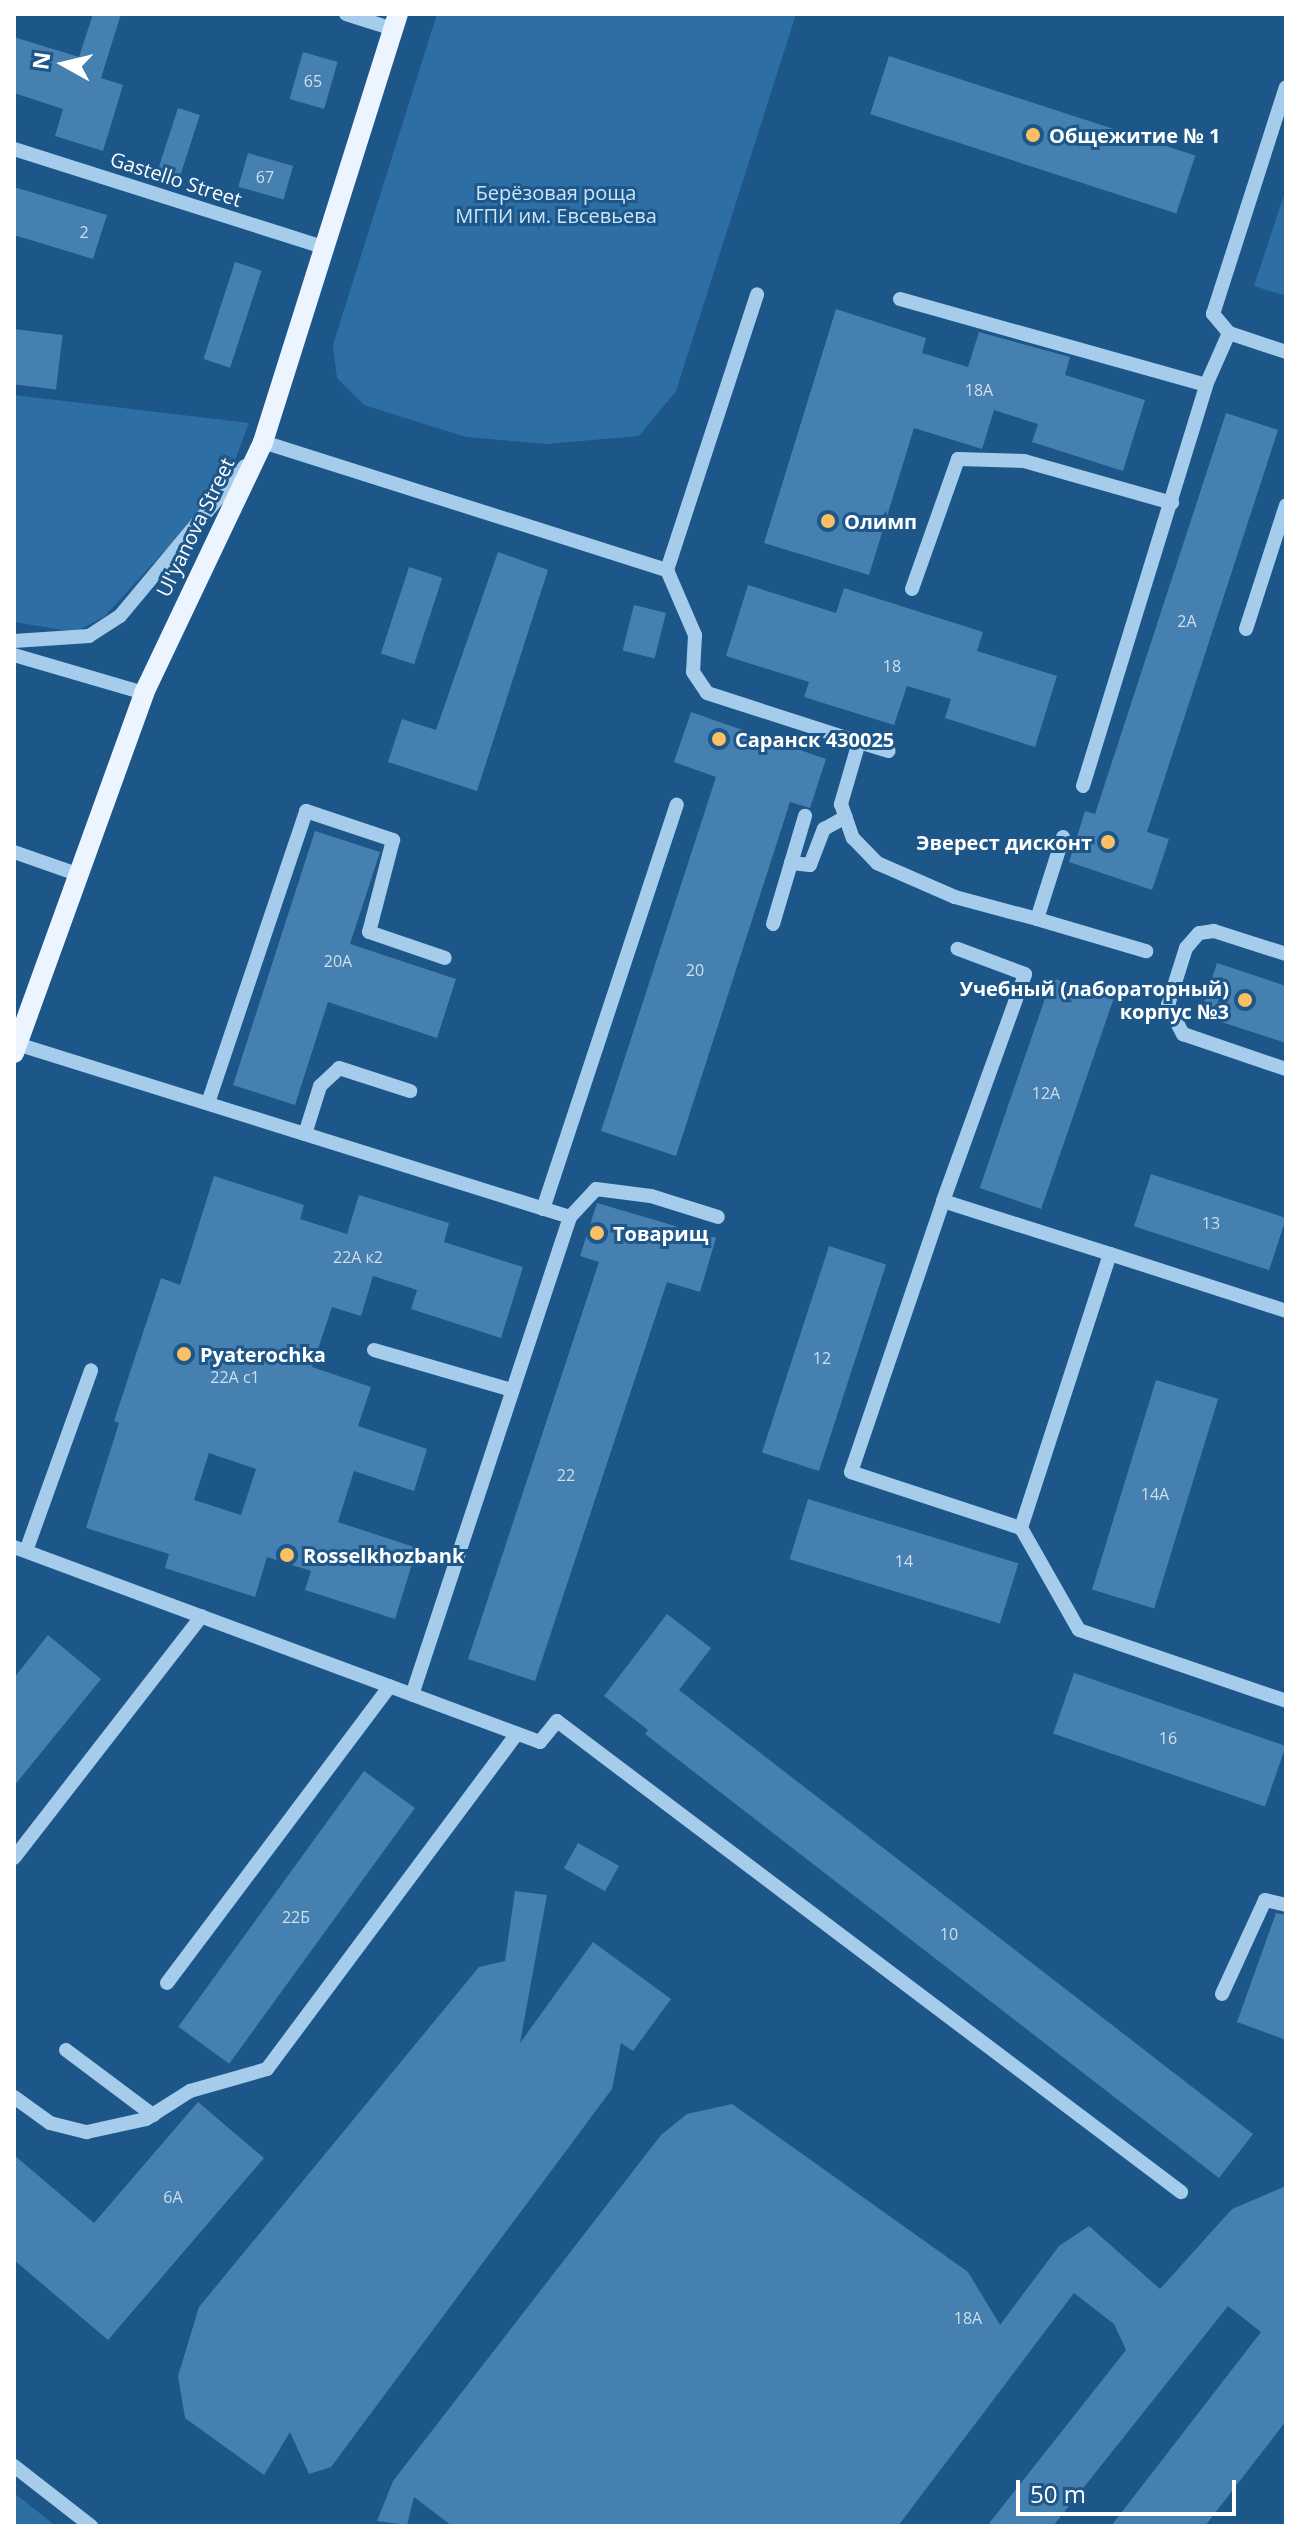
<!DOCTYPE html>
<meta charset="utf-8">
<style>
body{margin:0}
#map{position:relative;width:1300px;height:2540px;overflow:hidden;background:#1d5688;font-family:"Open Sans",sans-serif}
div>[style]{position:absolute}
[style*='--x']{left:calc(var(--x)*1px);top:calc(var(--y)*1px);width:calc(var(--w)*1px);rotate:calc(var(--a)*1deg)}
.green>*{inset:0;background:#2d6fa4}
.building>*{inset:0;background:#4580b0;transform-origin:0 0}
.minor>*{height:14px;margin:-7px;padding:0 7px;transform-origin:7px;border-radius:7px;background:#a6cceb}
.major>*{height:20px;margin:-10px;padding:0 10px;transform-origin:10px;border-radius:10px;background:#ebf4ff}
.dots>*{width:22px;height:22px;translate:-50% -50%;box-sizing:border-box;border:4px solid #1d5688;border-radius:50%}
span{translate:-50% -50%;white-space:nowrap;text-align:center;line-height:1.15;-webkit-text-stroke:6px #1d5688;paint-order:stroke}
.number-label{font-size:16px;color:#d0dfeb}
.number-label span{-webkit-text-stroke-width:0}
.poi-label{font-size:20px;color:#fff;font-weight:700}
.left{translate:0 -50%;text-align:left}
.right{translate:-100% -50%;text-align:right}
.street-label{font-size:20px;color:#fff}
.park-label{font-size:20px;color:#cbe4f8}
.frame{position:absolute;inset:0;border:16px solid #fff;pointer-events:none}
.north{position:absolute;left:24px;top:24px;width:80px;height:80px;-webkit-text-stroke:6px #1d5688;paint-order:stroke;rotate:278deg;font-size:22px;font-weight:700;line-height:32px;text-align:center;color:#fff}
.north::after{content:'';display:block;margin:auto;width:28px;height:36px;background:#fff;clip-path:polygon(50% 0,100% 100%,50% 72%,0 100%)}
.scale{position:absolute;left:1016px;top:2480px;width:220px;height:36px;box-sizing:border-box;border:4px solid #fff;border-top:0;padding-left:10px;font-size:24px;line-height:28px;white-space:nowrap;color:#fff;-webkit-text-stroke:6px #1d5688;paint-order:stroke}
</style>
<div id="map">
<div class="green">
<i style="clip-path:polygon(437px 14px,796px 14px,676px 391px,639px 436px,546px 444px,466px 437px,364px 405px,337px 378px,333px 345px)"></i>
<i style="clip-path:polygon(1286px 189px,1286px 296px,1254px 286px)"></i>
<i style="clip-path:polygon(14px 395px,249px 423px,226px 484px,104px 617px,75px 632px,14px 622px)"></i>
<i style="clip-path:polygon(14px 2493px,56px 2526px,14px 2526px)"></i>
</div>
<div class="building">
<i style="clip-path:polygon(93px 14px,121px 14px,101px 78px,123px 85px,103px 151px,55px 136px,63px 109px,14px 93px,14px 37px,79px 57px)"></i>
<i style="left:303px;top:52px;width:36px;height:49px;rotate:16deg"></i>
<i style="left:889px;top:56px;width:322px;height:61px;rotate:18deg"></i>
<i style="left:178px;top:108px;width:23px;height:68px;rotate:18deg"></i>
<i style="left:248px;top:153px;width:47px;height:35px;rotate:16deg"></i>
<i style="clip-path:polygon(14px 187px,107px 215px,93px 259px,14px 235px)"></i>
<i style="left:235px;top:262px;width:28px;height:102px;rotate:18deg"></i>
<i style="clip-path:polygon(836px 309px,926px 338px,922px 353px,968px 367px,979px 332px,1070px 357px,1065px 375px,1145px 400px,1123px 471px,1032px 442px,1038px 424px,994px 410px,982px 449px,914px 428px,869px 575px,764px 543px)"></i>
<i style="left:14px;top:329px;width:49px;height:55px;rotate:7deg"></i>
<i style="clip-path:polygon(1226px 413px,1278px 430px,1147px 832px,1169px 839px,1152px 890px,1069px 862px,1085px 811px,1095px 814px)"></i>
<i style="clip-path:polygon(498px 552px,548px 570px,477px 791px,388px 762px,402px 719px,436px 730px)"></i>
<i style="left:409px;top:567px;width:35px;height:91px;rotate:18deg"></i>
<i style="clip-path:polygon(748px 585px,836px 613px,844px 588px,983px 632px,977px 651px,1057px 676px,1035px 747px,945px 718px,951px 699px,907px 686px,894px 725px,804px 697px,809px 682px,726px 656px)"></i>
<i style="left:634px;top:605px;width:33px;height:47px;rotate:14deg"></i>
<i style="clip-path:polygon(691px 712px,826px 759px,810px 808px,790px 802px,676px 1156px,601px 1131px,716px 777px,674px 762px)"></i>
<i style="clip-path:polygon(315px 831px,380px 852px,350px 944px,456px 979px,437px 1038px,328px 1002px,295px 1105px,233px 1085px)"></i>
<i style="clip-path:polygon(1217px 963px,1286px 986px,1286px 1043px,1200px 1015px)"></i>
<i style="left:1052px;top:978px;width:65px;height:222px;rotate:19deg"></i>
<i style="left:1151px;top:1174px;width:142px;height:55px;rotate:18deg"></i>
<i style="clip-path:polygon(evenodd,214px 1176px,304px 1205px,300px 1219px,347px 1234px,359px 1195px,449px 1223px,444px 1242px,523px 1267px,501px 1338px,411px 1309px,417px 1290px,373px 1276px,361px 1316px,332px 1307px,312px 1367px,371px 1387px,358px 1426px,427px 1449px,414px 1491px,354px 1471px,338px 1522px,417px 1548px,395px 1619px,305px 1590px,311px 1571px,267px 1557px,255px 1597px,165px 1568px,169px 1554px,86px 1528px,119px 1423px,114px 1421px,161px 1278px,180px 1285px,214px 1176px,209px 1453px,256px 1469px,241px 1515px,194px 1500px,209px 1453px)"></i>
<i style="clip-path:polygon(597px 1203px,716px 1238px,700px 1292px,667px 1282px,535px 1681px,468px 1659px,599px 1262px,580px 1256px)"></i>
<i style="left:829px;top:1246px;width:60px;height:217px;rotate:18deg"></i>
<i style="left:1156px;top:1380px;width:65px;height:219px;rotate:17deg"></i>
<i style="left:808px;top:1499px;width:220px;height:63px;rotate:17deg"></i>
<i style="clip-path:polygon(667px 1614px,711px 1648px,679px 1690px,1253px 2134px,1219px 2178px,645px 1734px,648px 1730px,604px 1696px)"></i>
<i style="clip-path:polygon(48px 1635px,101px 1679px,14px 1786px,14px 1678px)"></i>
<i style="left:1074px;top:1673px;width:224px;height:64px;rotate:19deg"></i>
<i style="left:364px;top:1771px;width:63px;height:316px;rotate:36deg"></i>
<i style="left:578px;top:1843px;width:47px;height:29px;rotate:29deg"></i>
<i style="clip-path:polygon(515px 1891px,547px 1895px,520px 2043px,593px 1942px,671px 1999px,633px 2051px,621px 2043px,612px 2089px,331px 2467px,309px 2474px,290px 2432px,264px 2475px,185px 2418px,178px 2376px,199px 2307px,479px 1967px,505px 1961px)"></i>
<i style="clip-path:polygon(1276px 1913px,1286px 1915px,1286px 2040px,1237px 2022px)"></i>
<i style="clip-path:polygon(198px 2102px,264px 2158px,108px 2340px,14px 2260px,14px 2155px,94px 2223px)"></i>
<i style="clip-path:polygon(732px 2104px,968px 2272px,1000px 2325px,1059px 2246px,1089px 2226px,1160px 2289px,1232px 2209px,1286px 2186px,1286px 2421px,1205px 2526px,1111px 2526px,1261px 2332px,1228px 2306px,1053px 2526px,987px 2526px,1126px 2350px,1114px 2324px,1074px 2293px,898px 2526px,452px 2526px,414px 2497px,407px 2525px,377px 2521px,393px 2481px,661px 2135px,687px 2114px)"></i>
</div>
<div class="minor">
<i style="--x:346;--y:14;--w:49;--a:17.7"></i>
<i style="--x:14;--y:149;--w:327;--a:17.6"></i>
<i style="--x:900;--y:299;--w:318;--a:15.7"></i>
<i style="--x:1229;--y:333;--w:25;--a:-130"></i>
<i style="--x:1213;--y:314;--w:238;--a:-72.2"></i>
<i style="--x:257;--y:449;--w:9;--a:-49"></i>
<i style="--x:263;--y:442;--w:424;--a:17.6"></i>
<i style="--x:667;--y:570;--w:290;--a:-71.9"></i>
<i style="--x:667;--y:570;--w:71;--a:66.7"></i>
<i style="--x:695;--y:635;--w:37;--a:93"></i>
<i style="--x:693;--y:672;--w:25;--a:56"></i>
<i style="--x:707;--y:693;--w:160;--a:17.9"></i>
<i style="--x:859;--y:742;--w:65;--a:106.2"></i>
<i style="--x:841;--y:804;--w:36;--a:71"></i>
<i style="--x:853;--y:838;--w:35;--a:46"></i>
<i style="--x:877;--y:863;--w:85;--a:23.6"></i>
<i style="--x:955;--y:897;--w:85;--a:15"></i>
<i style="--x:1037;--y:919;--w:86;--a:-72.4"></i>
<i style="--x:912;--y:589;--w:138;--a:-70.5"></i>
<i style="--x:958;--y:459;--w:66;--a:1.7"></i>
<i style="--x:1024;--y:461;--w:154;--a:15.8"></i>
<i style="--x:1246;--y:629;--w:130;--a:-72.1"></i>
<i style="--x:14;--y:641;--w:75;--a:-3.8"></i>
<i style="--x:89;--y:636;--w:37;--a:-33"></i>
<i style="--x:120;--y:616;--w:195;--a:-50.2"></i>
<i style="--x:14;--y:655;--w:135;--a:16.3"></i>
<i style="--x:859;--y:742;--w:31;--a:17"></i>
<i style="--x:1083;--y:786;--w:419;--a:-72.9"></i>
<i style="--x:1206;--y:385;--w:57;--a:-66.1"></i>
<i style="--x:1229;--y:333;--w:60;--a:18.4"></i>
<i style="--x:14;--y:852;--w:67;--a:19.2"></i>
<i style="--x:791;--y:863;--w:19;--a:6"></i>
<i style="--x:810;--y:865;--w:39;--a:-69"></i>
<i style="--x:824;--y:829;--w:25;--a:-29"></i>
<i style="--x:1037;--y:919;--w:114;--a:16.4"></i>
<i style="--x:773;--y:924;--w:113;--a:-73.5"></i>
<i style="--x:1286;--y:954;--w:76;--a:-162.3"></i>
<i style="--x:1214;--y:931;--w:15;--a:172"></i>
<i style="--x:1199;--y:933;--w:20;--a:131"></i>
<i style="--x:1186;--y:948;--w:60;--a:107.5"></i>
<i style="--x:1168;--y:1005;--w:33;--a:63"></i>
<i style="--x:1183;--y:1034;--w:109;--a:18.8"></i>
<i style="--x:17;--y:1044;--w:579;--a:17.37"></i>
<i style="--x:570;--y:1217;--w:503;--a:108.29"></i>
<i style="--x:208;--y:1103;--w:308;--a:-71.4"></i>
<i style="--x:306;--y:811;--w:92;--a:18.4"></i>
<i style="--x:393;--y:840;--w:95;--a:104.6"></i>
<i style="--x:369;--y:932;--w:80;--a:18.9"></i>
<i style="--x:305;--y:1134;--w:50;--a:-72.6"></i>
<i style="--x:320;--y:1086;--w:26;--a:-43"></i>
<i style="--x:339;--y:1068;--w:75;--a:17.9"></i>
<i style="--x:943;--y:1201;--w:241;--a:-70.1"></i>
<i style="--x:1025;--y:974;--w:72;--a:-159.5"></i>
<i style="--x:543;--y:1209;--w:426;--a:-71.7"></i>
<i style="--x:570;--y:1217;--w:38;--a:-47"></i>
<i style="--x:596;--y:1189;--w:55;--a:7.3"></i>
<i style="--x:651;--y:1196;--w:70;--a:17.4"></i>
<i style="--x:1110;--y:1254;--w:288;--a:108"></i>
<i style="--x:1021;--y:1528;--w:179;--a:-161.8"></i>
<i style="--x:851;--y:1472;--w:286;--a:-71.2"></i>
<i style="--x:943;--y:1201;--w:175;--a:17.6"></i>
<i style="--x:1110;--y:1254;--w:185;--a:17.9"></i>
<i style="--x:374;--y:1350;--w:144;--a:16.2"></i>
<i style="--x:1021;--y:1528;--w:117;--a:60.4"></i>
<i style="--x:1079;--y:1630;--w:219;--a:18.9"></i>
<i style="--x:14;--y:1547;--w:561;--a:20.34"></i>
<i style="--x:540;--y:1742;--w:27;--a:-51"></i>
<i style="--x:557;--y:1721;--w:782;--a:37.05"></i>
<i style="--x:26;--y:1551;--w:192;--a:-70.2"></i>
<i style="--x:14;--y:1858;--w:306;--a:-52.2"></i>
<i style="--x:167;--y:1983;--w:371;--a:-53.1"></i>
<i style="--x:1222;--y:1994;--w:103;--a:-65.4"></i>
<i style="--x:1265;--y:1900;--w:22;--a:13"></i>
<i style="--x:66;--y:2050;--w:109;--a:36.8"></i>
<i style="--x:14;--y:2097;--w:44;--a:35.8"></i>
<i style="--x:50;--y:2123;--w:38;--a:14"></i>
<i style="--x:87;--y:2132;--w:60;--a:-12.4"></i>
<i style="--x:146;--y:2119;--w:52;--a:-32.5"></i>
<i style="--x:190;--y:2091;--w:80;--a:-15.9"></i>
<i style="--x:267;--y:2069;--w:418;--a:-53.3"></i>
<i style="--x:14;--y:2466;--w:98;--a:37.9"></i>
</div>
<div class="major">
<i style="--x:14;--y:1053;--w:383;--a:-70.1"></i>
<i style="--x:144;--y:693;--w:278;--a:-64.6"></i>
<i style="--x:263;--y:442;--w:449;--a:-72.5"></i>
</div>
<div class="dots">
<i style="left:1033px;top:135px;background:#fbc064"></i>
<i style="left:828px;top:521px;background:#fbc064"></i>
<i style="left:719px;top:739px;background:#fbc064"></i>
<i style="left:1108px;top:842px;background:#fbc064"></i>
<i style="left:1245px;top:1000px;background:#fbc064"></i>
<i style="left:597px;top:1233px;background:#fbc064"></i>
<i style="left:184px;top:1354px;background:#fbc064"></i>
<i style="left:287px;top:1555px;background:#fbc064"></i>
</div>
<div class="number-label">
<span style="left:313px;top:81px">65</span>
<span style="left:265px;top:177px">67</span>
<span style="left:84px;top:232px">2</span>
<span style="left:979px;top:390px">18А</span>
<span style="left:1187px;top:621px">2А</span>
<span style="left:892px;top:666px">18</span>
<span style="left:338px;top:961px">20А</span>
<span style="left:695px;top:970px">20</span>
<span style="left:1046px;top:1093px">12А</span>
<span style="left:1211px;top:1223px">13</span>
<span style="left:358px;top:1257px">22А к2</span>
<span style="left:822px;top:1358px">12</span>
<span style="left:235px;top:1377px">22А с1</span>
<span style="left:566px;top:1475px">22</span>
<span style="left:1155px;top:1494px">14А</span>
<span style="left:904px;top:1561px">14</span>
<span style="left:1168px;top:1738px">16</span>
<span style="left:296px;top:1917px">22Б</span>
<span style="left:949px;top:1934px">10</span>
<span style="left:173px;top:2197px">6А</span>
<span style="left:968px;top:2318px">18А</span>
</div>
<div class="poi-label">
<span class="left" style="left:1049px;top:135px">Общежитие № 1</span>
<span class="left" style="left:844px;top:521px">Олимп</span>
<span class="left" style="left:735px;top:739px">Саранск 430025</span>
<span class="right" style="left:1092px;top:842px">Эверест дисконт</span>
<span class="right" style="left:1229px;top:1000px">Учебный (лабораторный)<br>корпус №3</span>
<span class="left" style="left:613px;top:1233px">Товарищ</span>
<span class="left" style="left:200px;top:1354px">Pyaterochka</span>
<span class="left" style="left:303px;top:1555px">Rosselkhozbank</span>
</div>
<div class="street-label">
<span style="left:176px;top:179px;rotate:18deg">Gastello Street</span>
<span style="left:195px;top:527px;rotate:-64deg">Ul'yanova Street</span>
</div>
<div class="park-label">
<span style="left:556px;top:204px">Берёзовая роща<br>МГПИ им. Евсевьева</span>
</div>
<div class="frame"></div>
<div class="north">N</div>
<div class="scale">50 m</div>
</div>
